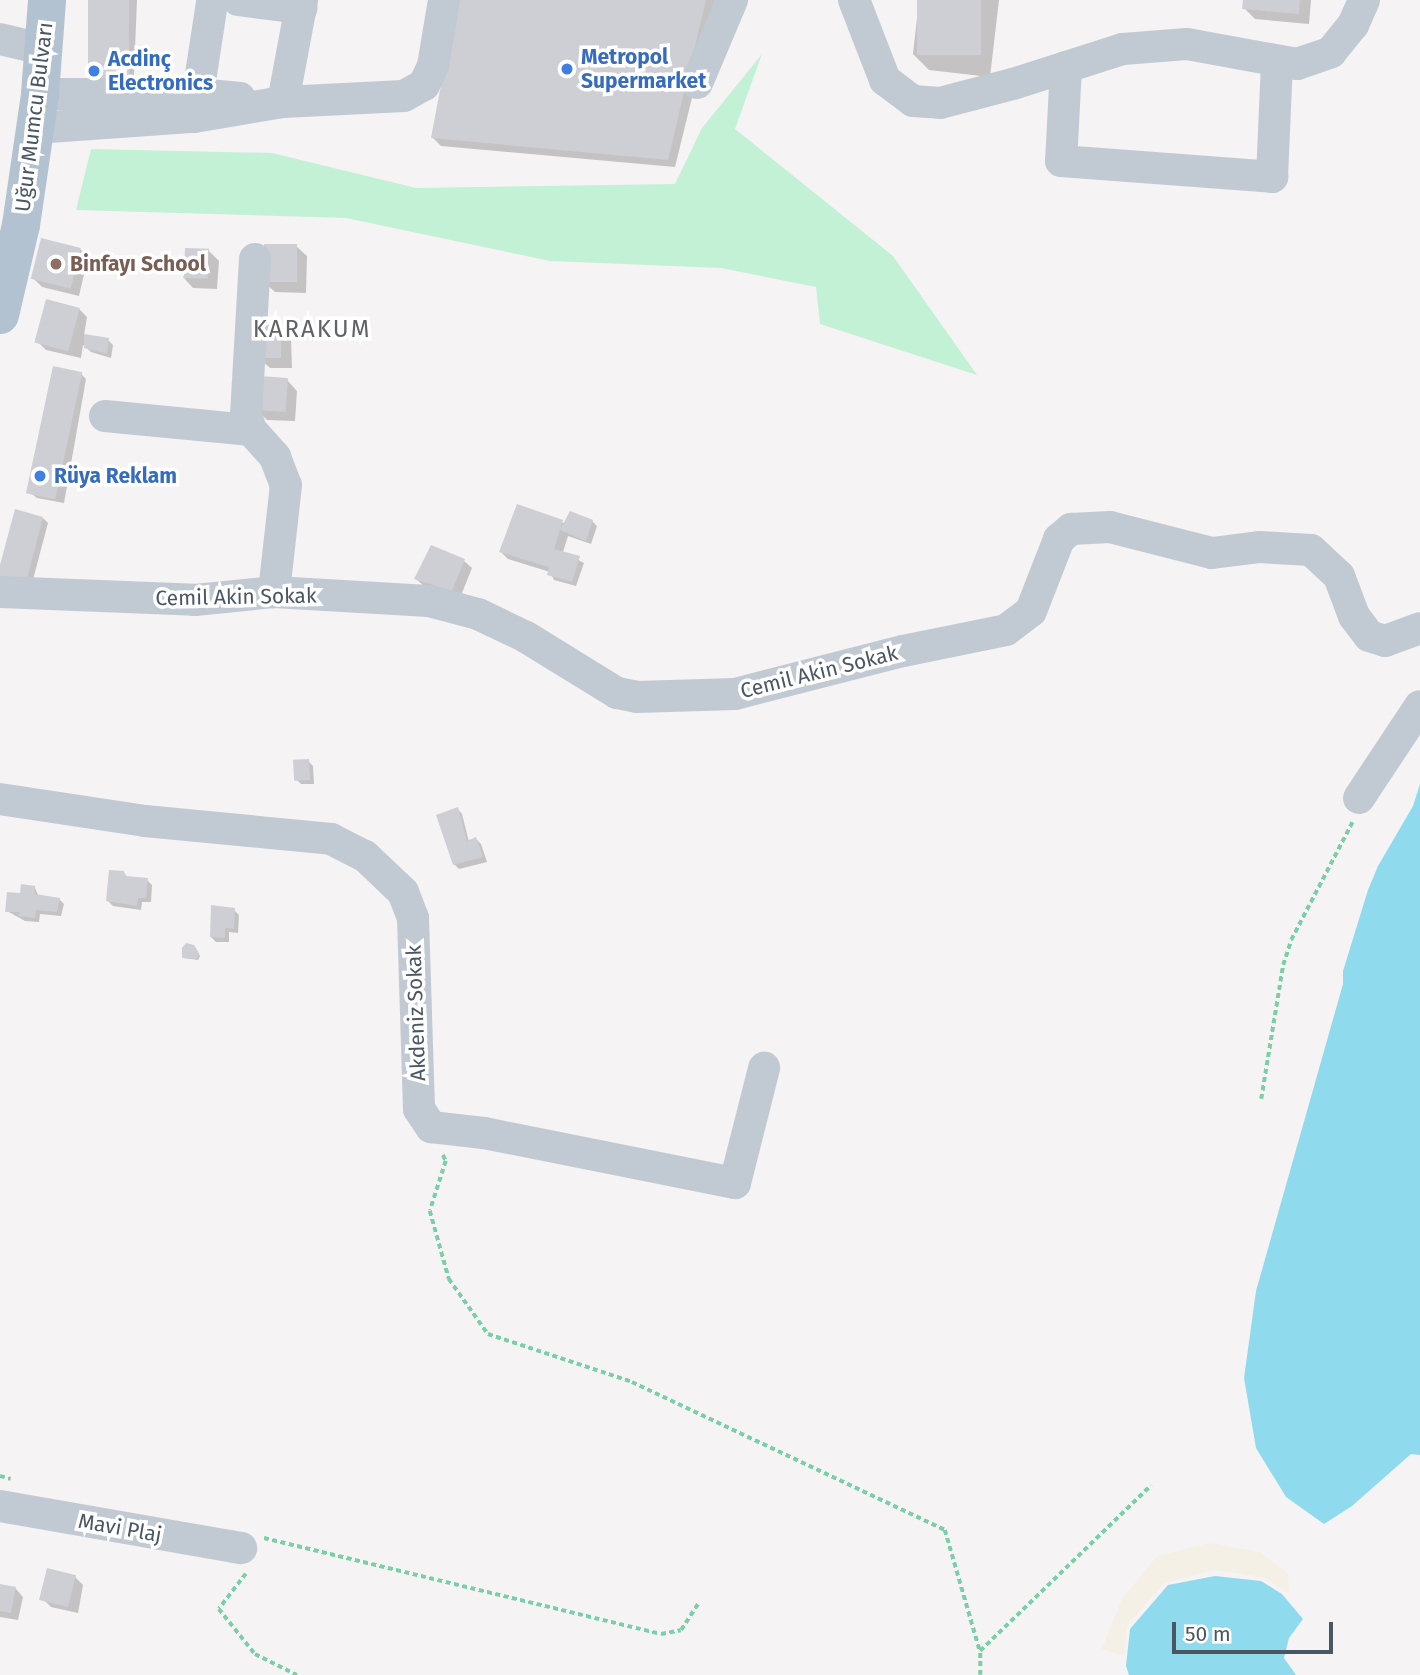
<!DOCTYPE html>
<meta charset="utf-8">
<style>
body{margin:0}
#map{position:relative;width:1420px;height:1675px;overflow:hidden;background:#f5f3f3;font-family:"Fira Sans",sans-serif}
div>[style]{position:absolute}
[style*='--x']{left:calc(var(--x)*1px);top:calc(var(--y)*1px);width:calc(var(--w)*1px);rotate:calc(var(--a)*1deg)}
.green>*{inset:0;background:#c3f1d5}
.sand>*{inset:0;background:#f5f0e5}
.water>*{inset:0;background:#90daee}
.shadow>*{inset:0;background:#0003}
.building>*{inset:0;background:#cdcfd5;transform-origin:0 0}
.path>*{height:3.5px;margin-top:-1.75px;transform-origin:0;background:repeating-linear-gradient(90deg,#7ad0a6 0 5px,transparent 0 8.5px)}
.minor>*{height:32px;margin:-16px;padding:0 16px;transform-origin:16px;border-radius:16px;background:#c1cad2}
.major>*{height:38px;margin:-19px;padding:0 19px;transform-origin:19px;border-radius:19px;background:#b3c2d1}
.dots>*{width:19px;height:19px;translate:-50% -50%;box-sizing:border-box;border:4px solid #fff;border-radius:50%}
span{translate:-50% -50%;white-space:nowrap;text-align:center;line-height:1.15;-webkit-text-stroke:7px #fff;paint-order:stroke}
.shop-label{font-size:21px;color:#366cbe;font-weight:700}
.left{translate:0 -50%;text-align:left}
.street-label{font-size:21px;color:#4a5661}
.education-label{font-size:21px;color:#785e54;font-weight:700}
.quarter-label{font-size:24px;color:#5f6368;letter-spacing:2px}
.scale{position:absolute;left:1172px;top:1622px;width:161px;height:32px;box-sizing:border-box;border:4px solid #4a5661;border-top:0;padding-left:9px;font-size:21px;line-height:24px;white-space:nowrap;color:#4a5661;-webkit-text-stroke:5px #fff;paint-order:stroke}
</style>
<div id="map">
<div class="green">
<i style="clip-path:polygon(762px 54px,735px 129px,893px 256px,977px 375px,820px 324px,816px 287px,721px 268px,550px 261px,346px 218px,76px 210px,91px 149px,272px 153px,416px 188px,675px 184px,702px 128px)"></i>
</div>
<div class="sand">
<i style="clip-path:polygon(1210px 1543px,1260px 1552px,1288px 1574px,1289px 1593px,1262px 1577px,1214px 1570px,1164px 1583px,1127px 1626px,1124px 1656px,1102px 1649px,1122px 1599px,1157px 1556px)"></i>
</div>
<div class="water">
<i style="clip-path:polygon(1420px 784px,1420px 1455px,1411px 1454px,1352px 1506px,1324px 1524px,1286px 1497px,1256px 1448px,1244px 1378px,1256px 1291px,1343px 984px,1343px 971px,1368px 890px,1378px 866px,1413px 806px)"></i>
<i style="clip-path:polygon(1215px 1576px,1261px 1581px,1282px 1594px,1303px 1619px,1289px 1638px,1284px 1658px,1296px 1675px,1129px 1675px,1126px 1666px,1130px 1629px,1168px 1585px)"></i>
</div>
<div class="shadow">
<i style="clip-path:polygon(90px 0,137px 0,133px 97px)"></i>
<i style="clip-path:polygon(459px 0,716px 0,675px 167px,441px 146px,433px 138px)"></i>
<i style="clip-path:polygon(919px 0,999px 0,990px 77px,929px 70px,913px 54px)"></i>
<i style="clip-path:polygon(1245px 0,1311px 0,1309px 24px,1255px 19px,1244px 8px)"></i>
<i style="clip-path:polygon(296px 246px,307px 256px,306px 293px,275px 292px,264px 282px)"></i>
<i style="clip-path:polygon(80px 249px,88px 257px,79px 296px,42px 287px,34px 279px)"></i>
<i style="clip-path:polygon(209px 251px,219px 261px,217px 289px,193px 288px,183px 277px)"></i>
<i style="clip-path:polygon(79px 309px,87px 317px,84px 335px,108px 340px,113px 345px,111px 358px,91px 352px,83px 345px,81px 358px,46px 350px,38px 342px)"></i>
<i style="clip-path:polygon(280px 327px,291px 338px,292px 368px,270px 368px,259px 358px)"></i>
<i style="clip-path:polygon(81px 374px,86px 379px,64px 503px,37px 498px,32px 494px)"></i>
<i style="clip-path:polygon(287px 380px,297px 391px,295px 421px,267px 420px,256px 409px)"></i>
<i style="clip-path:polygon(43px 518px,48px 523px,30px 591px,0 571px)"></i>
<i style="clip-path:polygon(592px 521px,597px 526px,591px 544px,568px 536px,563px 552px,584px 563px,576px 586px,554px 580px,550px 572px,508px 559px,501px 552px,562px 522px,565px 524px)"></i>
<i style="clip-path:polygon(432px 547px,464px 561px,472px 568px,460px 598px,424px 586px,416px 579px)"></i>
<i style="clip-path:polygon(308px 761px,313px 766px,314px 784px,301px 784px,296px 779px)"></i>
<i style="clip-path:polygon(458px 809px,462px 814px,469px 842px,476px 839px,481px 844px,487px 862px,459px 869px,454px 864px)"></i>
<i style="clip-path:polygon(124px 873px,129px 879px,147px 880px,152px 885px,151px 902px,142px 902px,141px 910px,113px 906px,108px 901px)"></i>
<i style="clip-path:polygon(35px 888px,39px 897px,59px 899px,64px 904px,61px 916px,40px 914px,39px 922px,25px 921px,7px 911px,21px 895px)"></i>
<i style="clip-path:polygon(234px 910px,239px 915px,238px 933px,229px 932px,229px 942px,216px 942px,211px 937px)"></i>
<i style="clip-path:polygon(195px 949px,200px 956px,198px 960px,184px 958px)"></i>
<i style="clip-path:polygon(75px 1577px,83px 1585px,78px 1613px,51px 1607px,43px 1599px)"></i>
<i style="clip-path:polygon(0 1586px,16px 1589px,23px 1597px,18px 1620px,0 1617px)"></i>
</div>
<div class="building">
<i style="left:88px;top:0;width:41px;height:88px"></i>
<i style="clip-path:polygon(457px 0,706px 0,668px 160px,431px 138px)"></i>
<i style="left:917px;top:0;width:64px;height:55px"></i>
<i style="clip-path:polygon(1243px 0,1300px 0,1299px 14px,1242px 9px)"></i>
<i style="left:41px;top:238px;width:41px;height:42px;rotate:14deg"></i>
<i style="left:264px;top:244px;width:33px;height:38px"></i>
<i style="left:185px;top:248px;width:24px;height:30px;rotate:2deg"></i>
<i style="left:46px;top:299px;width:35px;height:45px;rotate:15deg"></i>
<i style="left:259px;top:325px;width:22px;height:33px"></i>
<i style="clip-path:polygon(84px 334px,109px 338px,107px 354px,84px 348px)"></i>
<i style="left:53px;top:366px;width:30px;height:130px;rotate:12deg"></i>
<i style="left:259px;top:376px;width:29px;height:34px;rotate:4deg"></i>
<i style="clip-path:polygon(517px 504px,563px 520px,560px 530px,570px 511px,593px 520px,586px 541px,560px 530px,554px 549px,580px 556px,572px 582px,547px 575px,549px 567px,499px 552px)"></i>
<i style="clip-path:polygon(15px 509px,43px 517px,25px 587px,0 580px,0 565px)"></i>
<i style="clip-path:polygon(431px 545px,465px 559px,452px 591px,414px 579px)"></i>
<i style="left:309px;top:759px;width:21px;height:16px;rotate:87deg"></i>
<i style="clip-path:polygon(458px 807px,467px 841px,476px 837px,483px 857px,453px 865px,436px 815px)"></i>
<i style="clip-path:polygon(109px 870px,124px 871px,125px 876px,148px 878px,146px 898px,138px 898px,137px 906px,106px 901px)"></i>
<i style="clip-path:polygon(21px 884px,35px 886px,35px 894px,60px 898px,57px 912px,36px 910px,35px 918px,18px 916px,20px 912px,5px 912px,7px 892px,20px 893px)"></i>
<i style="clip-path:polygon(211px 905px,235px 908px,234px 929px,225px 928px,225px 938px,210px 937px)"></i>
<i style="clip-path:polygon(186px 943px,194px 945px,199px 953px,197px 959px,182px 958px,182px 948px)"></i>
<i style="left:47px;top:1568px;width:30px;height:33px;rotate:14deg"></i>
<i style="clip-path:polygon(0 1584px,16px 1587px,11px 1613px,0 1611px)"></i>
</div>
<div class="path">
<i style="--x:1261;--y:1099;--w:136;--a:-80.7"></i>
<i style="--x:1283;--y:965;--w:26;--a:-72"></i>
<i style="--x:1291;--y:940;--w:134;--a:-62.5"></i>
<i style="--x:443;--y:1155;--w:7;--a:63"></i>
<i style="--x:446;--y:1161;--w:52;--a:107.7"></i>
<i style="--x:430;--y:1211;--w:71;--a:74.4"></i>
<i style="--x:449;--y:1279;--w:67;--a:54.7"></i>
<i style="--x:488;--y:1334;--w:152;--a:18.4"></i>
<i style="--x:632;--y:1382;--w:346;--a:25.3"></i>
<i style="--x:945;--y:1530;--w:126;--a:73.9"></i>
<i style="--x:980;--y:1651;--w:238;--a:-44.1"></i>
<i style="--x:0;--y:1476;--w:11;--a:15"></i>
<i style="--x:264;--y:1538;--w:408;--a:13.6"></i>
<i style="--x:661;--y:1634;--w:20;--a:-11"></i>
<i style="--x:681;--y:1630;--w:31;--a:-57"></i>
<i style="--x:246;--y:1574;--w:44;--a:127.6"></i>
<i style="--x:219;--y:1609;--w:58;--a:51.3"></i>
<i style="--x:255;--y:1654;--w:47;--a:26.6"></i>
<i style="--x:980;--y:1675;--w:24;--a:-90"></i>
</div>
<div class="minor">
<i style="--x:238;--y:0;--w:64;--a:7.2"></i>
<i style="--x:854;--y:0;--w:86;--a:68.8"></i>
<i style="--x:885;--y:80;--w:35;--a:37"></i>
<i style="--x:913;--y:101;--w:27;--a:4"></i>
<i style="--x:940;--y:103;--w:75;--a:-14.6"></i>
<i style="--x:1013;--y:84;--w:115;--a:-17.7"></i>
<i style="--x:1123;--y:49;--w:64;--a:-4.5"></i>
<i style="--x:1187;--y:44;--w:112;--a:10.3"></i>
<i style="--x:1297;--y:64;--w:36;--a:-19"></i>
<i style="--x:1331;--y:52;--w:35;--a:-51"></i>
<i style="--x:1353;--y:25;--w:27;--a:-66"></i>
<i style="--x:0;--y:39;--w:44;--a:13.1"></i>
<i style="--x:1066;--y:67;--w:94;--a:93"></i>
<i style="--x:1061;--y:161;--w:212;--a:4.3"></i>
<i style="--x:1272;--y:177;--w:116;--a:-87.5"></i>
<i style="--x:697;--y:83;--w:90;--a:-67.1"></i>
<i style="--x:40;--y:94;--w:158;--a:0"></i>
<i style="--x:198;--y:94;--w:42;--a:5.4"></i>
<i style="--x:198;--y:94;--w:92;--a:-81.3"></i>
<i style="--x:212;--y:3;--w:4;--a:-45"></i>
<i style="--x:283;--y:102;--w:104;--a:-79.4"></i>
<i style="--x:35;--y:128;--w:159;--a:-4"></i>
<i style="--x:194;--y:117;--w:90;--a:-9.6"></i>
<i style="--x:283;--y:102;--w:121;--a:-2.8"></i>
<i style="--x:404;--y:96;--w:23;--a:-29"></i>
<i style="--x:424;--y:85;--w:21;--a:-65"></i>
<i style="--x:433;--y:66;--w:67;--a:-80.5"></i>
<i style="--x:255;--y:259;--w:155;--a:93.3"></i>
<i style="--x:246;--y:414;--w:17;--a:73"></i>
<i style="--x:251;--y:430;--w:36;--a:48"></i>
<i style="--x:275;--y:457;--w:30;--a:69"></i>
<i style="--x:286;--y:485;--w:108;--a:96.4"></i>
<i style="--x:105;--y:416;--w:147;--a:5.5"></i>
<i style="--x:0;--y:592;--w:195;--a:2.3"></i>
<i style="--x:195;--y:600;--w:79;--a:-5.8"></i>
<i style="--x:274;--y:592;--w:155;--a:3.3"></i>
<i style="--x:429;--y:601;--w:51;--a:14.9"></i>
<i style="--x:478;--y:614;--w:53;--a:25.6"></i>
<i style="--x:526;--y:637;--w:107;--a:31.6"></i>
<i style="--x:617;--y:693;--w:20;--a:11"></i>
<i style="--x:637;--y:697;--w:98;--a:-1.8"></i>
<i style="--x:735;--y:694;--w:173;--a:-14.4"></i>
<i style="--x:903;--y:651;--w:105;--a:-11.5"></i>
<i style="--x:1006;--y:630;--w:31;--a:-37"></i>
<i style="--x:1031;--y:611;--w:77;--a:-68.7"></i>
<i style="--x:1059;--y:539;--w:16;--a:-40"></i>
<i style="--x:1071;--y:529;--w:39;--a:-3"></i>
<i style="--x:1110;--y:527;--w:105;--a:14.3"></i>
<i style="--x:1212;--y:553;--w:47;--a:-7.3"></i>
<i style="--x:1259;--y:547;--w:52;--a:3.3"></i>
<i style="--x:1311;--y:550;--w:38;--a:43"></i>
<i style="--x:1339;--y:576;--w:43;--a:69.4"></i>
<i style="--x:1354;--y:616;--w:25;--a:53"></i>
<i style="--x:1369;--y:636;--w:17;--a:17"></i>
<i style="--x:1385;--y:641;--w:37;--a:-20"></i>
<i style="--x:1359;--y:798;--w:110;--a:-56.5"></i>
<i style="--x:0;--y:799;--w:147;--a:8.6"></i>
<i style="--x:145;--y:821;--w:187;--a:5.5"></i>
<i style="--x:331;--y:839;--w:38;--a:27"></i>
<i style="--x:365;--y:856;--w:52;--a:43.5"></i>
<i style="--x:403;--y:892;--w:28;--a:69"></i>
<i style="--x:413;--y:918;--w:191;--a:88.2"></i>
<i style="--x:419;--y:1109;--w:22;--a:56"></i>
<i style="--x:431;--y:1127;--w:53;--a:6.5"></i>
<i style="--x:484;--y:1133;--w:256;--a:11.3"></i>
<i style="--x:735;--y:1183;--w:119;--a:-75.8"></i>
<i style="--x:0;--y:1506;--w:245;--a:9.9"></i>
</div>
<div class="major">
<i style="--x:0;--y:315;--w:92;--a:-76.9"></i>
<i style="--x:21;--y:225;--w:132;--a:-81.7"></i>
<i style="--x:40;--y:94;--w:94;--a:-85.7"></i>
</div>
<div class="dots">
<i style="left:567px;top:69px;background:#3f7fe0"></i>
<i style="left:94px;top:71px;background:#3f7fe0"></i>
<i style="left:56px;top:264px;background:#8d6e63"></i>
<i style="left:40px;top:476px;background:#3f7fe0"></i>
</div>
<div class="shop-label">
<span class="left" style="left:581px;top:69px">Metropol<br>Supermarket</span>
<span class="left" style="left:108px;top:71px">Acdinç<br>Electronics</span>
<span class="left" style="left:54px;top:476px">Rüya Reklam</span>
</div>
<div class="street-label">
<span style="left:34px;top:117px;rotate:-83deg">Uğur Mumcu Bulvarı</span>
<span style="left:236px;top:597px;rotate:-1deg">Cemil Akin Sokak</span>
<span style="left:819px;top:672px;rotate:-14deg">Cemil Akin Sokak</span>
<span style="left:416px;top:1013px;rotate:-92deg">Akdeniz Sokak</span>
<span style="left:120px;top:1528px;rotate:10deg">Mavi Plaj</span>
</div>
<div class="education-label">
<span class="left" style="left:70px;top:264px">Binfayı School</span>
</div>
<div class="quarter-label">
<span style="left:312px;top:330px">KARAKUM</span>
</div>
<div class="scale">50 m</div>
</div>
